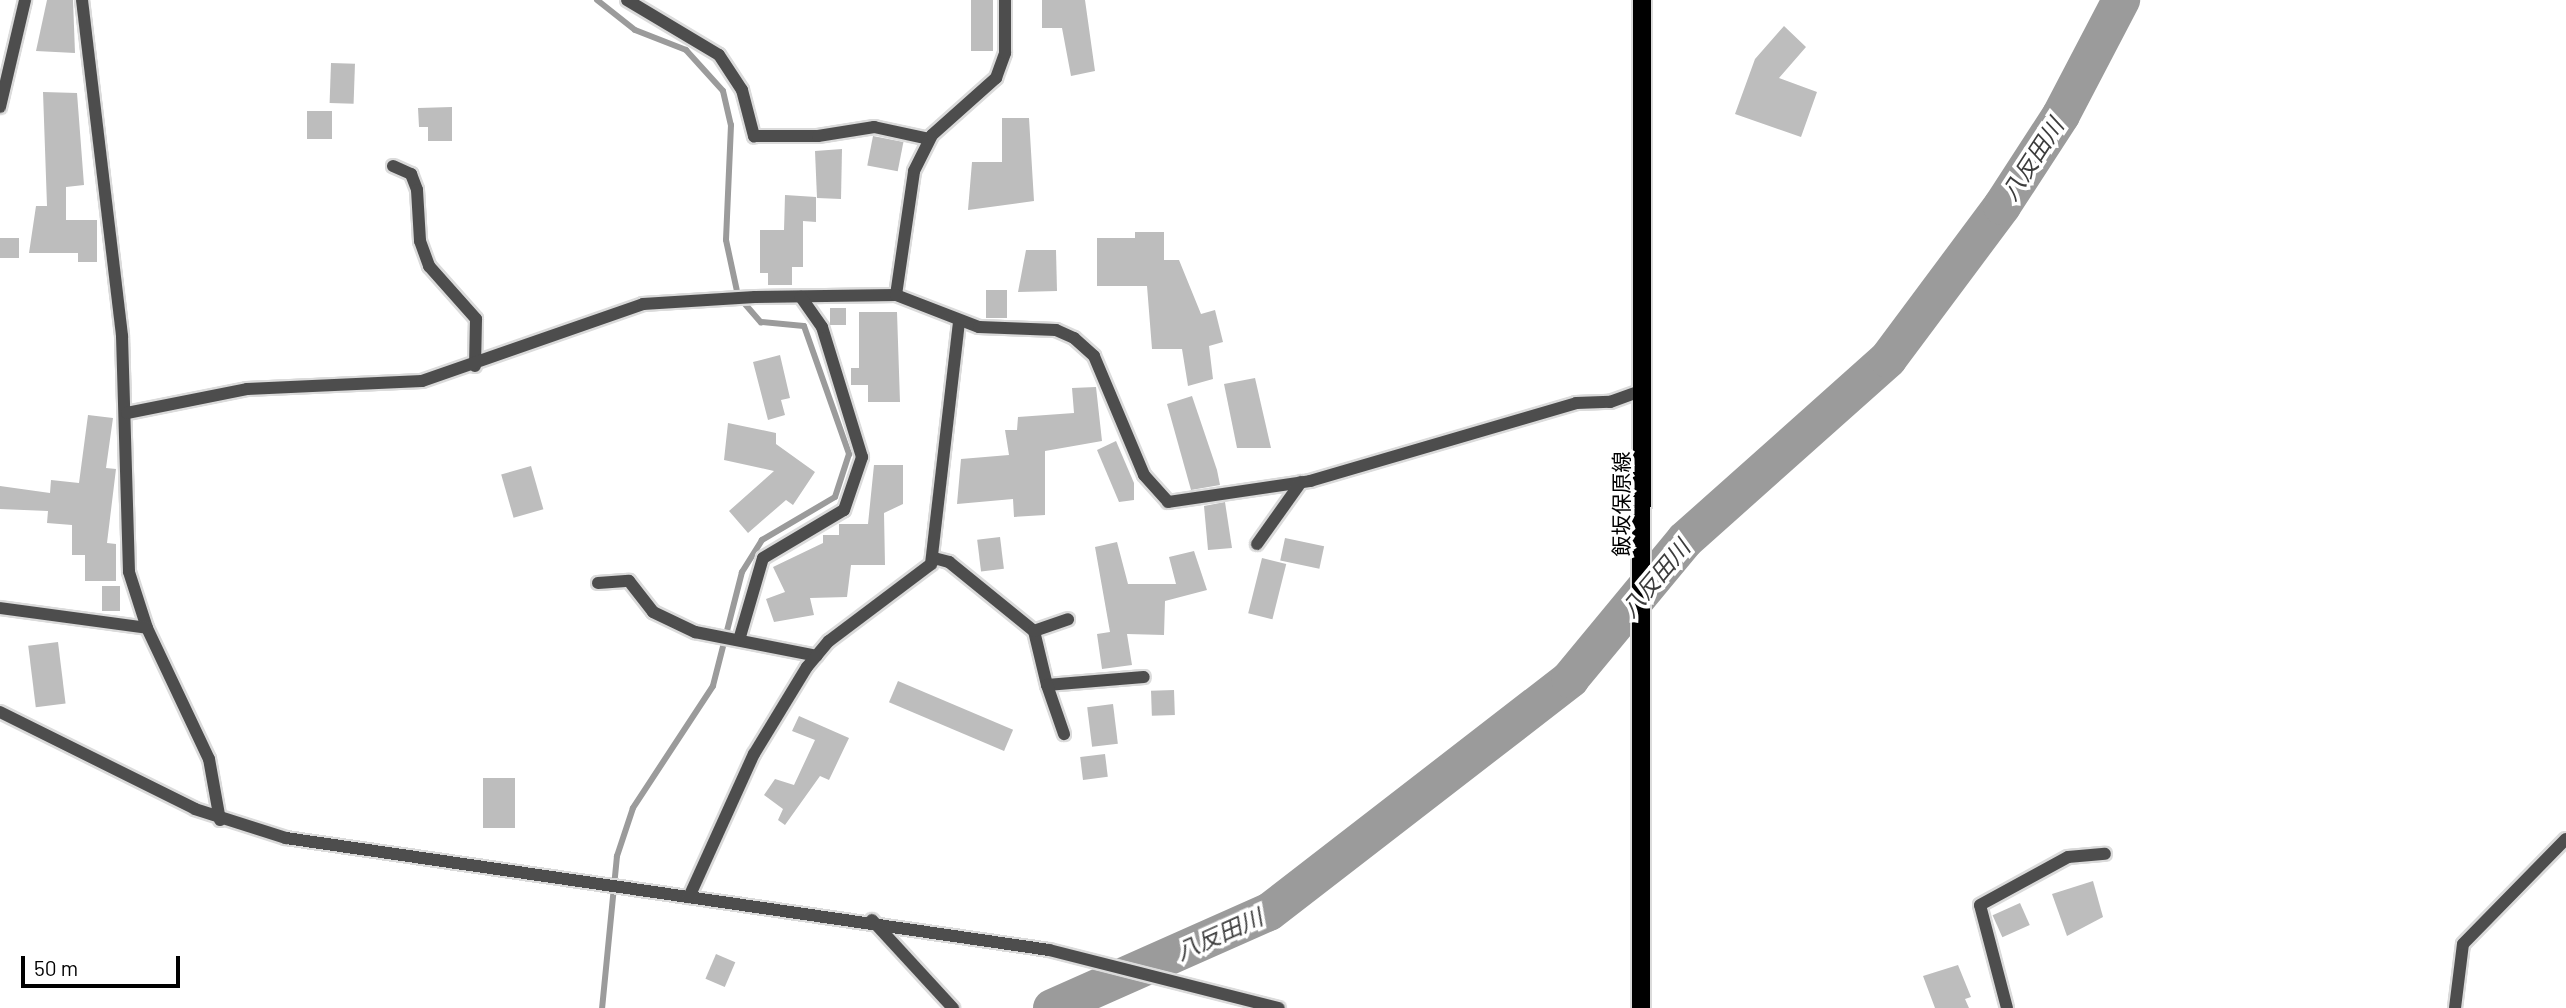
<!DOCTYPE html>
<meta charset="utf-8">
<style>
body{margin:0}
#map{position:relative;width:2566px;height:1008px;overflow:hidden;background:#fff;font-family:Barlow,"Noto Sans JP",sans-serif}
div>[style]{position:absolute}
[style*='--x']{left:calc(var(--x)*1px);top:calc(var(--y)*1px);width:calc(var(--w)*1px);rotate:calc(var(--a)*1deg)}
.stream>*{height:6px;margin:-3px;padding:0 3px;transform-origin:3px;border-radius:3px;background:#9b9b9b}
.river>*{height:38px;margin:-19px;padding:0 19px;transform-origin:19px;border-radius:19px;background:#9b9b9b}
.building>*{inset:0;background:#bdbdbd;transform-origin:0 0}
.roads{filter:drop-shadow(2px 0 #dbdbdb) drop-shadow(-2px 0 #dbdbdb) drop-shadow(0 2px #dbdbdb) drop-shadow(0 -2px #dbdbdb)}
.minor>*{height:12px;margin:-6px;padding:0 6px;transform-origin:6px;border-radius:6px;background:#4d4d4d}
.major>*{height:18px;margin:-9px;padding:0 9px;transform-origin:9px;border-radius:9px;background:#000}
span{translate:-50% -50%;white-space:nowrap;text-align:center;line-height:1.15;-webkit-text-stroke:7px #fff;paint-order:stroke}
.street-label{font-size:21px;color:#000}
.water-label{font-size:23px;color:#3c3c3c;font-style:italic}
.scale{position:absolute;left:21px;top:956px;width:159px;height:32px;box-sizing:border-box;border:4px solid #000;border-top:0;padding-left:9px;font-size:21px;line-height:24px;white-space:nowrap;color:#000;-webkit-text-stroke:5px #fff;paint-order:stroke}
</style>
<div id="map">
<div class="stream">
<i style="--x:597;--y:0;--w:48;--a:38.3"></i>
<i style="--x:635;--y:30;--w:55;--a:21.4"></i>
<i style="--x:686;--y:50;--w:55;--a:47.9"></i>
<i style="--x:723;--y:91;--w:35;--a:77"></i>
<i style="--x:731;--y:125;--w:115;--a:92.5"></i>
<i style="--x:726;--y:240;--w:57;--a:77.9"></i>
<i style="--x:738;--y:296;--w:35;--a:49"></i>
<i style="--x:761;--y:322;--w:43;--a:5.3"></i>
<i style="--x:804;--y:326;--w:136;--a:70.6"></i>
<i style="--x:849;--y:454;--w:45;--a:108"></i>
<i style="--x:835;--y:497;--w:85;--a:149.5"></i>
<i style="--x:762;--y:540;--w:38;--a:122"></i>
<i style="--x:742;--y:572;--w:118;--a:104.3"></i>
<i style="--x:713;--y:686;--w:146;--a:123.3"></i>
<i style="--x:633;--y:808;--w:51;--a:108.4"></i>
<i style="--x:617;--y:856;--w:153;--a:95.6"></i>
</div>
<div class="river">
<i style="--x:1052;--y:1008;--w:237;--a:-23.9"></i>
<i style="--x:1269;--y:912;--w:381;--a:-37.7"></i>
<i style="--x:1570;--y:679;--w:180;--a:-50.4"></i>
<i style="--x:1685;--y:540;--w:272;--a:-41.7"></i>
<i style="--x:1888;--y:359;--w:191;--a:-53.3"></i>
<i style="--x:2002;--y:206;--w:108;--a:-57"></i>
<i style="--x:2061;--y:115;--w:130;--a:-62.4"></i>
</div>
<div class="building">
<i style="clip-path:polygon(47px 0,73px 0,75px 53px,36px 51px)"></i>
<i style="left:971px;top:0;width:22px;height:51px"></i>
<i style="clip-path:polygon(1042px 0,1085px 0,1095px 71px,1071px 76px,1062px 28px,1042px 28px)"></i>
<i style="clip-path:polygon(1784px 26px,1806px 47px,1779px 78px,1817px 92px,1801px 137px,1735px 114px,1755px 59px)"></i>
<i style="left:331px;top:63px;width:24px;height:40px;rotate:2deg"></i>
<i style="clip-path:polygon(43px 92px,77px 93px,84px 185px,66px 187px,66px 220px,97px 220px,97px 262px,78px 262px,78px 253px,29px 253px,36px 206px,47px 206px)"></i>
<i style="clip-path:polygon(452px 107px,452px 141px,428px 141px,428px 127px,419px 127px,418px 108px)"></i>
<i style="left:332px;top:111px;width:28px;height:25px;rotate:90deg"></i>
<i style="clip-path:polygon(1002px 118px,1029px 118px,1034px 201px,968px 210px,972px 162px,1002px 162px)"></i>
<i style="left:873px;top:136px;width:31px;height:30px;rotate:11deg"></i>
<i style="clip-path:polygon(842px 149px,841px 199px,817px 198px,815px 151px)"></i>
<i style="clip-path:polygon(785px 195px,816px 197px,816px 222px,803px 221px,803px 267px,792px 267px,792px 285px,768px 285px,768px 273px,760px 273px,760px 230px,784px 230px)"></i>
<i style="clip-path:polygon(1135px 232px,1164px 232px,1164px 260px,1179px 260px,1201px 314px,1215px 310px,1223px 342px,1209px 346px,1213px 379px,1188px 386px,1182px 349px,1152px 349px,1147px 286px,1097px 286px,1097px 238px,1135px 238px)"></i>
<i style="left:0;top:238px;width:19px;height:20px"></i>
<i style="clip-path:polygon(1026px 250px,1056px 250px,1057px 291px,1018px 292px)"></i>
<i style="left:986px;top:290px;width:21px;height:28px"></i>
<i style="left:830px;top:308px;width:16px;height:17px"></i>
<i style="clip-path:polygon(859px 312px,897px 312px,900px 402px,868px 402px,868px 385px,851px 385px,851px 368px,859px 368px)"></i>
<i style="clip-path:polygon(780px 355px,790px 398px,781px 400px,785px 415px,768px 420px,753px 362px)"></i>
<i style="clip-path:polygon(1255px 378px,1271px 448px,1237px 448px,1224px 384px)"></i>
<i style="clip-path:polygon(1096px 387px,1102px 441px,1045px 451px,1045px 515px,1014px 517px,1013px 499px,957px 504px,961px 459px,1009px 455px,1005px 430px,1017px 430px,1018px 417px,1074px 413px,1072px 388px)"></i>
<i style="clip-path:polygon(1192px 396px,1217px 470px,1220px 485px,1191px 490px,1167px 404px)"></i>
<i style="clip-path:polygon(88px 415px,113px 418px,106px 468px,116px 469px,107px 543px,116px 544px,116px 581px,85px 581px,85px 555px,72px 555px,72px 525px,47px 523px,48px 511px,0 509px,0 486px,50px 493px,51px 480px,79px 483px)"></i>
<i style="clip-path:polygon(728px 423px,776px 433px,776px 444px,815px 472px,793px 505px,786px 500px,748px 533px,729px 511px,774px 471px,724px 460px)"></i>
<i style="clip-path:polygon(1116px 441px,1134px 483px,1134px 500px,1119px 502px,1097px 450px)"></i>
<i style="clip-path:polygon(874px 465px,903px 465px,903px 504px,884px 513px,885px 565px,851px 565px,847px 597px,810px 598px,814px 615px,774px 622px,766px 599px,785px 592px,773px 567px,823px 543px,823px 535px,839px 535px,839px 524px,868px 524px)"></i>
<i style="left:531px;top:466px;width:45px;height:31px;rotate:74deg"></i>
<i style="clip-path:polygon(1225px 502px,1232px 548px,1208px 550px,1204px 506px)"></i>
<i style="left:1000px;top:537px;width:32px;height:23px;rotate:83deg"></i>
<i style="left:1285px;top:538px;width:40px;height:23px;rotate:12deg"></i>
<i style="clip-path:polygon(1117px 542px,1128px 584px,1176px 584px,1169px 557px,1194px 551px,1207px 590px,1165px 601px,1164px 635px,1127px 634px,1132px 665px,1102px 669px,1097px 634px,1110px 632px,1095px 547px)"></i>
<i style="left:1262px;top:558px;width:25px;height:57px;rotate:14deg"></i>
<i style="left:102px;top:586px;width:18px;height:25px"></i>
<i style="left:58px;top:642px;width:62px;height:30px;rotate:83deg"></i>
<i style="left:898px;top:681px;width:125px;height:23px;rotate:23deg"></i>
<i style="left:1174px;top:690px;width:25px;height:23px;rotate:88deg"></i>
<i style="left:1113px;top:704px;width:40px;height:26px;rotate:83deg"></i>
<i style="clip-path:polygon(799px 716px,849px 738px,829px 780px,820px 776px,785px 825px,778px 820px,783px 809px,764px 795px,775px 779px,794px 785px,815px 740px,792px 731px)"></i>
<i style="left:1105px;top:754px;width:23px;height:25px;rotate:83deg"></i>
<i style="left:483px;top:778px;width:32px;height:50px"></i>
<i style="clip-path:polygon(2093px 881px,2103px 917px,2067px 936px,2052px 894px)"></i>
<i style="left:2020px;top:903px;width:24px;height:30px;rotate:66deg"></i>
<i style="left:716px;top:954px;width:21px;height:27px;rotate:23deg"></i>
<i style="clip-path:polygon(1958px 965px,1971px 997px,1965px 999px,1969px 1008px,1935px 1008px,1923px 976px)"></i>
</div>
<div class="roads">
<div class="minor">
<i style="--x:82;--y:0;--w:338;--a:83.2"></i>
<i style="--x:122;--y:336;--w:236;--a:88.3"></i>
<i style="--x:129;--y:572;--w:59;--a:72.2"></i>
<i style="--x:147;--y:628;--w:145;--a:64.7"></i>
<i style="--x:209;--y:759;--w:62;--a:79.8"></i>
<i style="--x:627;--y:0;--w:107;--a:30.9"></i>
<i style="--x:719;--y:55;--w:42;--a:56.7"></i>
<i style="--x:742;--y:90;--w:48;--a:75.4"></i>
<i style="--x:754;--y:136;--w:64;--a:0"></i>
<i style="--x:818;--y:136;--w:57;--a:-9.1"></i>
<i style="--x:874;--y:127;--w:56;--a:12.3"></i>
<i style="--x:0;--y:107;--w:110;--a:-76.8"></i>
<i style="--x:393;--y:166;--w:20;--a:24"></i>
<i style="--x:411;--y:174;--w:17;--a:69"></i>
<i style="--x:417;--y:190;--w:51;--a:86.6"></i>
<i style="--x:420;--y:241;--w:27;--a:70"></i>
<i style="--x:429;--y:266;--w:71;--a:48.4"></i>
<i style="--x:476;--y:319;--w:47;--a:91.2"></i>
<i style="--x:896;--y:295;--w:125;--a:-81.7"></i>
<i style="--x:914;--y:171;--w:40;--a:-63.4"></i>
<i style="--x:932;--y:135;--w:86;--a:-41.7"></i>
<i style="--x:996;--y:78;--w:27;--a:-70"></i>
<i style="--x:1005;--y:53;--w:53;--a:-90"></i>
<i style="--x:127;--y:413;--w:122;--a:-11.3"></i>
<i style="--x:247;--y:389;--w:175;--a:-2.6"></i>
<i style="--x:422;--y:381;--w:234;--a:-19.2"></i>
<i style="--x:643;--y:304;--w:112;--a:-3.6"></i>
<i style="--x:755;--y:297;--w:141;--a:-0.8"></i>
<i style="--x:896;--y:295;--w:89;--a:21.1"></i>
<i style="--x:979;--y:327;--w:77;--a:2.2"></i>
<i style="--x:1056;--y:330;--w:20;--a:24"></i>
<i style="--x:1074;--y:338;--w:27;--a:42"></i>
<i style="--x:1094;--y:356;--w:129;--a:67.2"></i>
<i style="--x:1144;--y:475;--w:36;--a:48"></i>
<i style="--x:1168;--y:502;--w:144;--a:-8.4"></i>
<i style="--x:1310;--y:481;--w:277;--a:-16.3"></i>
<i style="--x:1576;--y:403;--w:34;--a:-2"></i>
<i style="--x:1610;--y:402;--w:35;--a:-20"></i>
<i style="--x:1257;--y:544;--w:76;--a:-54.6"></i>
<i style="--x:934;--y:558;--w:16;--a:15"></i>
<i style="--x:949;--y:562;--w:109;--a:39.1"></i>
<i style="--x:1034;--y:631;--w:56;--a:76.5"></i>
<i style="--x:1047;--y:685;--w:97;--a:-4.7"></i>
<i style="--x:598;--y:583;--w:31;--a:-4"></i>
<i style="--x:629;--y:581;--w:39;--a:52"></i>
<i style="--x:653;--y:612;--w:47;--a:25.5"></i>
<i style="--x:695;--y:632;--w:124;--a:11.1"></i>
<i style="--x:0;--y:608;--w:148;--a:7.7"></i>
<i style="--x:1034;--y:631;--w:36;--a:-19"></i>
<i style="--x:739;--y:640;--w:85;--a:-73.7"></i>
<i style="--x:763;--y:558;--w:94;--a:-30.7"></i>
<i style="--x:844;--y:510;--w:56;--a:-71.2"></i>
<i style="--x:862;--y:457;--w:136;--a:-107.1"></i>
<i style="--x:822;--y:327;--w:37;--a:-125"></i>
<i style="--x:1047;--y:685;--w:52;--a:70.9"></i>
<i style="--x:0;--y:712;--w:218;--a:26.4"></i>
<i style="--x:195;--y:809;--w:96;--a:17.7"></i>
<i style="--x:286;--y:838;--w:771;--a:8.35"></i>
<i style="--x:1049;--y:950;--w:237;--a:14.2"></i>
<i style="--x:689;--y:897;--w:157;--a:-65.6"></i>
<i style="--x:754;--y:754;--w:102;--a:-58.7"></i>
<i style="--x:807;--y:667;--w:34;--a:-50"></i>
<i style="--x:829;--y:641;--w:128;--a:-37"></i>
<i style="--x:931;--y:564;--w:245;--a:-83.4"></i>
<i style="--x:872;--y:920;--w:120;--a:47.4"></i>
<i style="--x:2007;--y:1008;--w:106;--a:-104.7"></i>
<i style="--x:1980;--y:905;--w:100;--a:-28.6"></i>
<i style="--x:2068;--y:857;--w:37;--a:-5"></i>
<i style="--x:2455;--y:1008;--w:64;--a:-82.9"></i>
<i style="--x:2463;--y:944;--w:147;--a:-45.6"></i>
</div>
<div class="major">
<i style="--x:1641;--y:1008;--w:1008;--a:-89.94"></i>
</div>
</div>
<div class="street-label">
<span style="left:1621px;top:504px;rotate:-90deg">飯坂保原線</span>
</div>
<div class="water-label">
<span style="left:2032px;top:159px;rotate:-57deg">八反田川</span>
<span style="left:1655px;top:578px;rotate:-50deg">八反田川</span>
<span style="left:1219px;top:934px;rotate:-24deg">八反田川</span>
</div>
<div class="scale">50 m</div>
</div>
